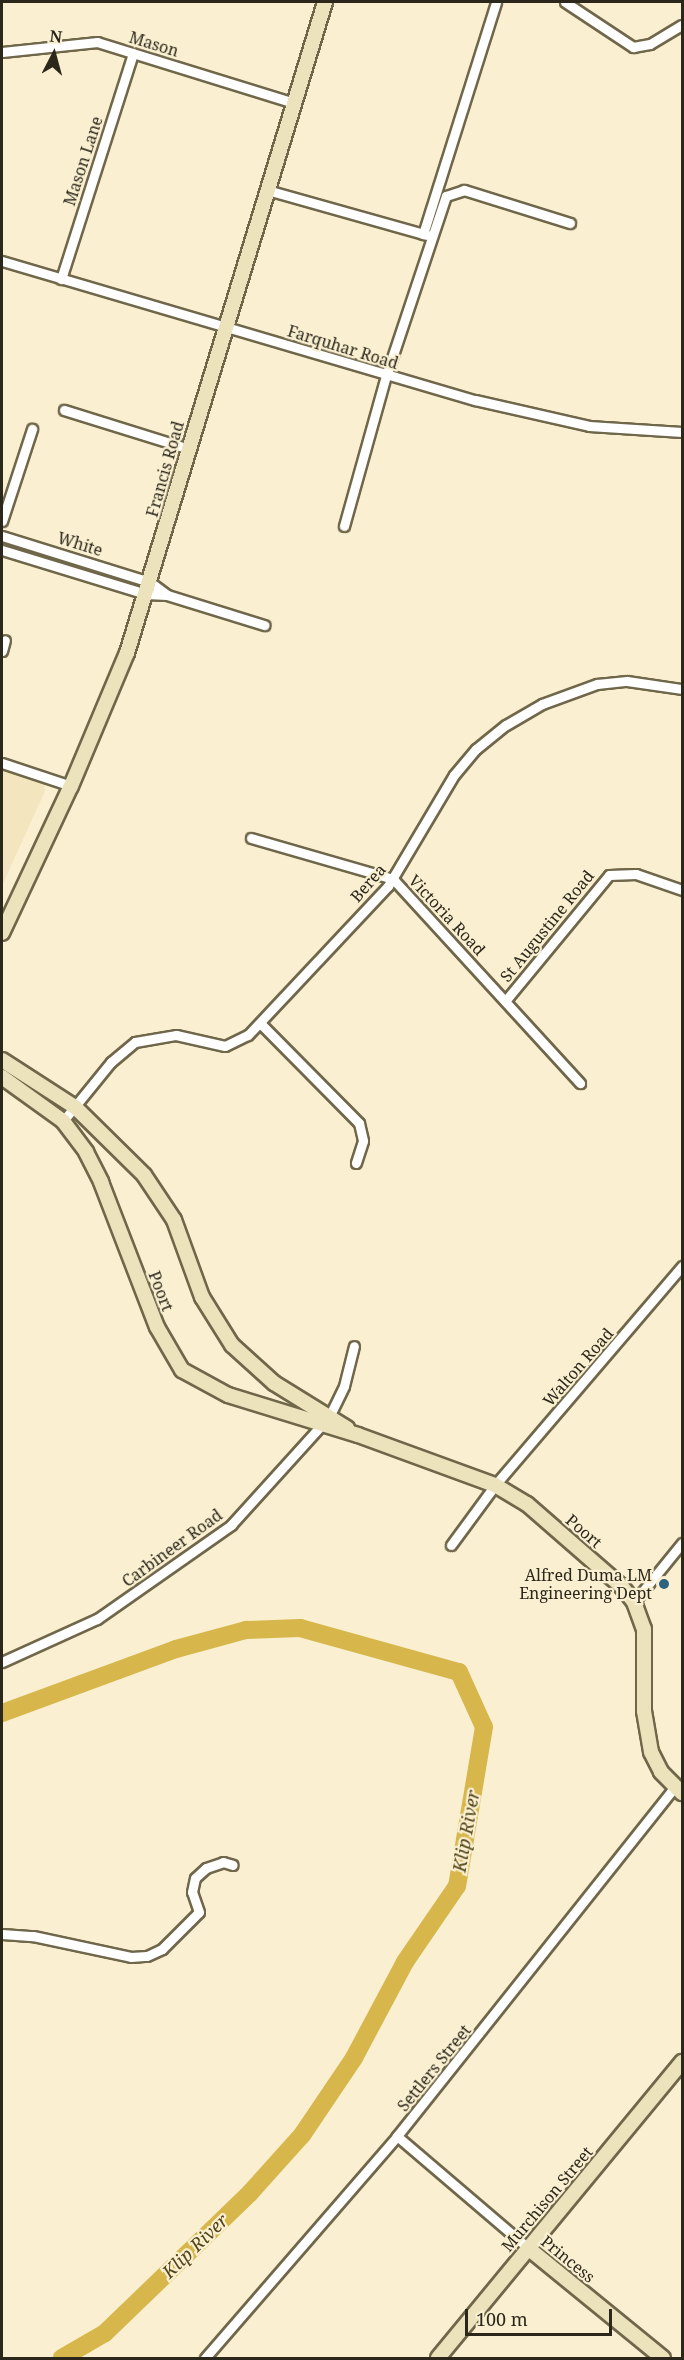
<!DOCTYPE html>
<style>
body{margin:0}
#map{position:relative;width:684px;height:2360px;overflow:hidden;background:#faf0d1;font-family:"Noto Serif",serif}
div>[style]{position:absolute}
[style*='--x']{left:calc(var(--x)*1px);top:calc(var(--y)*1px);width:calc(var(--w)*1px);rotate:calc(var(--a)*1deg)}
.built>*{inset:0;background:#f3e6bf}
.river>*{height:18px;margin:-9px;padding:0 9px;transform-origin:9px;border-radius:9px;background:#d7b74c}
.roads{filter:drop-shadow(2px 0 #70674b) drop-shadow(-2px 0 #70674b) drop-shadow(0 2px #70674b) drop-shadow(0 -2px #70674b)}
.street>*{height:9px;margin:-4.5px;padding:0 4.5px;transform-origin:4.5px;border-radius:4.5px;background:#fff}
.secondary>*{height:14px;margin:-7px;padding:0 7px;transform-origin:7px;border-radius:7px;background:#ece2bc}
.dots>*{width:16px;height:16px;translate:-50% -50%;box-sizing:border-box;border:3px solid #faf0d1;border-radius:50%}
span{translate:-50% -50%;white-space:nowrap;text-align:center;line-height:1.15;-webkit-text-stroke:4.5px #faf0d1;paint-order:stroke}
.street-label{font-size:16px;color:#2b271b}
.poi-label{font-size:16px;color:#2b271b}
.right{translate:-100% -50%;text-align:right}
.water-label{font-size:18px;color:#524519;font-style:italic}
.frame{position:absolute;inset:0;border:3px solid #2b271b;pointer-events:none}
.north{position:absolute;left:24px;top:24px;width:60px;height:60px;-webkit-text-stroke:4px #faf0d1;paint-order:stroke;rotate:6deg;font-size:16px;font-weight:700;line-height:24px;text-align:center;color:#2b271b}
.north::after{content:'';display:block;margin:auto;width:21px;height:27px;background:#2b271b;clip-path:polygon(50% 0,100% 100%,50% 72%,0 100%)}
.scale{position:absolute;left:465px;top:2309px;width:147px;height:27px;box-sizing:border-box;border:3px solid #2b271b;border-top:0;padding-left:8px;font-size:18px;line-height:21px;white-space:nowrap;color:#2b271b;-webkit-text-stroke:4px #faf0d1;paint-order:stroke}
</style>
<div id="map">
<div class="built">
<i style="clip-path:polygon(2px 765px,43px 778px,45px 791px,2px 886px)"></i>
</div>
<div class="river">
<i style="--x:2;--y:1713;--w:185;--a:-20.2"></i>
<i style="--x:176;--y:1649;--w:73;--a:-15.2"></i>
<i style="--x:246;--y:1630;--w:54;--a:-2.1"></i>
<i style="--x:300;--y:1628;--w:165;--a:15.5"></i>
<i style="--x:459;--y:1672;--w:60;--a:65.6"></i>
<i style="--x:484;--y:1727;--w:161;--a:99.6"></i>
<i style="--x:457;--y:1886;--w:92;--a:124.4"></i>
<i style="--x:405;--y:1962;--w:109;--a:118"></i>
<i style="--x:354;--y:2058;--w:93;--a:124"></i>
<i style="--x:302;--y:2135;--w:78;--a:131.9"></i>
<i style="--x:250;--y:2193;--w:202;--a:136"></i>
<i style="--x:105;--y:2333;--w:50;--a:149.8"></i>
</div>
<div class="roads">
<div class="street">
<i style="--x:565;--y:2;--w:82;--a:33.5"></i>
<i style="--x:633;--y:47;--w:17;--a:-10"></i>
<i style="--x:650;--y:44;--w:37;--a:-31"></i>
<i style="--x:2;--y:52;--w:96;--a:-6"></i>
<i style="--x:97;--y:42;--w:206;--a:17.2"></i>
<i style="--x:267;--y:190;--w:166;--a:15.7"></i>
<i style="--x:423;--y:234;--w:243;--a:-72.5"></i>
<i style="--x:2;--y:261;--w:493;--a:16.4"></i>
<i style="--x:475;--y:400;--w:117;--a:12.8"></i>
<i style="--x:589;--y:426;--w:93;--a:3.7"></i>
<i style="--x:61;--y:279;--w:237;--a:-72.3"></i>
<i style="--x:64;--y:410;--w:131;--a:17.3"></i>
<i style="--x:2;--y:521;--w:97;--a:-71.9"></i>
<i style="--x:344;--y:526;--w:156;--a:-74.4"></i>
<i style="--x:386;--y:376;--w:190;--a:-71.6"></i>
<i style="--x:446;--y:196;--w:19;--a:-18"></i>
<i style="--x:464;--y:190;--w:111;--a:17.3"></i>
<i style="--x:2;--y:536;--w:155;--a:17.3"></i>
<i style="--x:150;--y:582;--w:21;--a:37"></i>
<i style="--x:2;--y:550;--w:151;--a:17"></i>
<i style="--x:146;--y:594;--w:21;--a:3"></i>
<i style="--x:167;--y:595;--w:102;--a:17.2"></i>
<i style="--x:2;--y:651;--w:11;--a:-75"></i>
<i style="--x:2;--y:763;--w:73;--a:18.4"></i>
<i style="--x:251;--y:838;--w:148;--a:16.1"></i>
<i style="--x:393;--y:879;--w:277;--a:47.5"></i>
<i style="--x:506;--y:1000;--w:162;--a:-50.5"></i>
<i style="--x:609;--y:875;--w:27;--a:-2"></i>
<i style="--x:636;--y:874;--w:49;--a:19.2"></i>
<i style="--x:260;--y:1023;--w:141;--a:45.3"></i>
<i style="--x:359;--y:1123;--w:18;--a:77"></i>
<i style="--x:363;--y:1141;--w:23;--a:108"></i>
<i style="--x:63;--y:1121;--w:76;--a:-50.9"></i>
<i style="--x:111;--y:1062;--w:31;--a:-40"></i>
<i style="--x:135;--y:1042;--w:42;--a:-9.7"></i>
<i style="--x:176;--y:1035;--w:50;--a:12.7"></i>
<i style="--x:225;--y:1046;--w:25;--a:-26"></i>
<i style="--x:248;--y:1035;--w:204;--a:-46.8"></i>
<i style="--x:388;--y:886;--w:129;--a:-59.3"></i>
<i style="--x:454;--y:775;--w:34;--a:-50"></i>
<i style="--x:476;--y:749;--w:38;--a:-39"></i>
<i style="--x:506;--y:725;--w:42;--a:-30.3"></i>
<i style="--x:542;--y:704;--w:59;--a:-20"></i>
<i style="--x:597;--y:684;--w:30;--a:-6"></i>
<i style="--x:627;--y:681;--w:56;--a:8.3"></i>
<i style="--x:451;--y:1545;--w:74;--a:-53.7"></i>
<i style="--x:495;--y:1485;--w:288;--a:-49.5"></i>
<i style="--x:634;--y:1602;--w:76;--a:-50.9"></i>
<i style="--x:2;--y:1662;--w:104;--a:-24.4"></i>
<i style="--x:97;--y:1619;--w:164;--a:-35"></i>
<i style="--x:231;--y:1525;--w:146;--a:-47.8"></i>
<i style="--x:329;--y:1417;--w:34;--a:-64"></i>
<i style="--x:344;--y:1386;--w:41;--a:-76"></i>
<i style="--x:2;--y:1934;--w:31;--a:4"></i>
<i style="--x:33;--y:1936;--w:100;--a:12.1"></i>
<i style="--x:131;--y:1957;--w:16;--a:-4"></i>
<i style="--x:147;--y:1956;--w:17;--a:-25"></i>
<i style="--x:162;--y:1949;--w:52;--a:-45"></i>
<i style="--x:199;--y:1912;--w:21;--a:-109"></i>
<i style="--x:192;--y:1892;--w:14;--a:-78"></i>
<i style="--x:195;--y:1878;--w:15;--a:-42"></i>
<i style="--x:206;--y:1868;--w:18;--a:-19"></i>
<i style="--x:223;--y:1862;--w:10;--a:17"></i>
<i style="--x:397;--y:2136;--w:172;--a:40.5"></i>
<i style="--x:205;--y:2358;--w:294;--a:-49.1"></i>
<i style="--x:397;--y:2136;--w:446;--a:-51.5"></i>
</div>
<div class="secondary">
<i style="--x:2;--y:933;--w:162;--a:-64.9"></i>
<i style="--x:71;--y:786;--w:144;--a:-67.2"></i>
<i style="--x:127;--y:653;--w:680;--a:-73.08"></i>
<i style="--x:2;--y:1060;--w:87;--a:32.8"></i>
<i style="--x:75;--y:1107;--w:97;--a:44.6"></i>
<i style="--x:144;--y:1175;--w:54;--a:56.3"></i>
<i style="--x:174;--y:1220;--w:82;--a:70"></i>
<i style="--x:202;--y:1297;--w:57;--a:58"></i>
<i style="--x:232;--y:1345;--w:57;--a:42.1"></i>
<i style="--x:274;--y:1383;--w:86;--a:31.7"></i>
<i style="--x:2;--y:1077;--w:75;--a:35.8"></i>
<i style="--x:63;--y:1121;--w:39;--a:53"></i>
<i style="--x:86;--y:1152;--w:34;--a:63"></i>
<i style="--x:101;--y:1182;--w:155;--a:68.9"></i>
<i style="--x:157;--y:1327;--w:50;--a:59.8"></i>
<i style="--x:182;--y:1370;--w:52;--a:28.5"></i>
<i style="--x:228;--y:1395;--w:136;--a:17.1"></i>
<i style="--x:358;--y:1435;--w:146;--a:20.1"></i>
<i style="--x:495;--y:1485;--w:37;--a:31"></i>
<i style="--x:527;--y:1504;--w:126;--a:41.1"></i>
<i style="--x:622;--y:1587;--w:19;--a:51"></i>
<i style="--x:634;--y:1602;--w:29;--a:70"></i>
<i style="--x:644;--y:1629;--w:82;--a:90"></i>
<i style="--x:644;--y:1711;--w:42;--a:80.3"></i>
<i style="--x:651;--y:1752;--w:22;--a:63"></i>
<i style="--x:661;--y:1772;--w:30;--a:45"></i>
<i style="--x:528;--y:2248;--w:174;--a:39.2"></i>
<i style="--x:438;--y:2358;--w:384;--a:-50.5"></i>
</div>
</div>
<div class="dots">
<i style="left:664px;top:1584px;background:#2c637e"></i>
</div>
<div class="street-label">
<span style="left:154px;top:44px;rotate:17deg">Mason</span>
<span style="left:83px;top:161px;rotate:-72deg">Mason Lane</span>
<span style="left:343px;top:347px;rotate:17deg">Farquhar Road</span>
<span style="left:165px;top:469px;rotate:-74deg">Francis Road</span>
<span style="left:80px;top:544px;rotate:17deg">White</span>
<span style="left:368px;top:883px;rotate:-49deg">Berea</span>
<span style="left:447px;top:915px;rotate:47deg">Victoria Road</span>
<span style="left:547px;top:926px;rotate:-51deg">St Augustine Road</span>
<span style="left:161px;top:1291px;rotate:69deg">Poort</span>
<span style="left:578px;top:1367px;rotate:-49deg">Walton Road</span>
<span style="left:584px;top:1531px;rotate:41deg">Poort</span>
<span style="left:172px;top:1548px;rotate:-36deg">Carbineer Road</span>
<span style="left:434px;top:2068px;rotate:-51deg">Settlers Street</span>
<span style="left:547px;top:2199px;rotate:-50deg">Murchison Street</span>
<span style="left:568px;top:2259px;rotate:39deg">Princess</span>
</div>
<div class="poi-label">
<span class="right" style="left:652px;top:1584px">Alfred Duma LM<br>Engineering Dept</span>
</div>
<div class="water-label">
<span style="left:466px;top:1831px;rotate:-80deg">Klip River</span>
<span style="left:195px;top:2246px;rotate:-44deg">Klip River</span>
</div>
<div class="frame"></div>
<div class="north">N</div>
<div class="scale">100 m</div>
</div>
